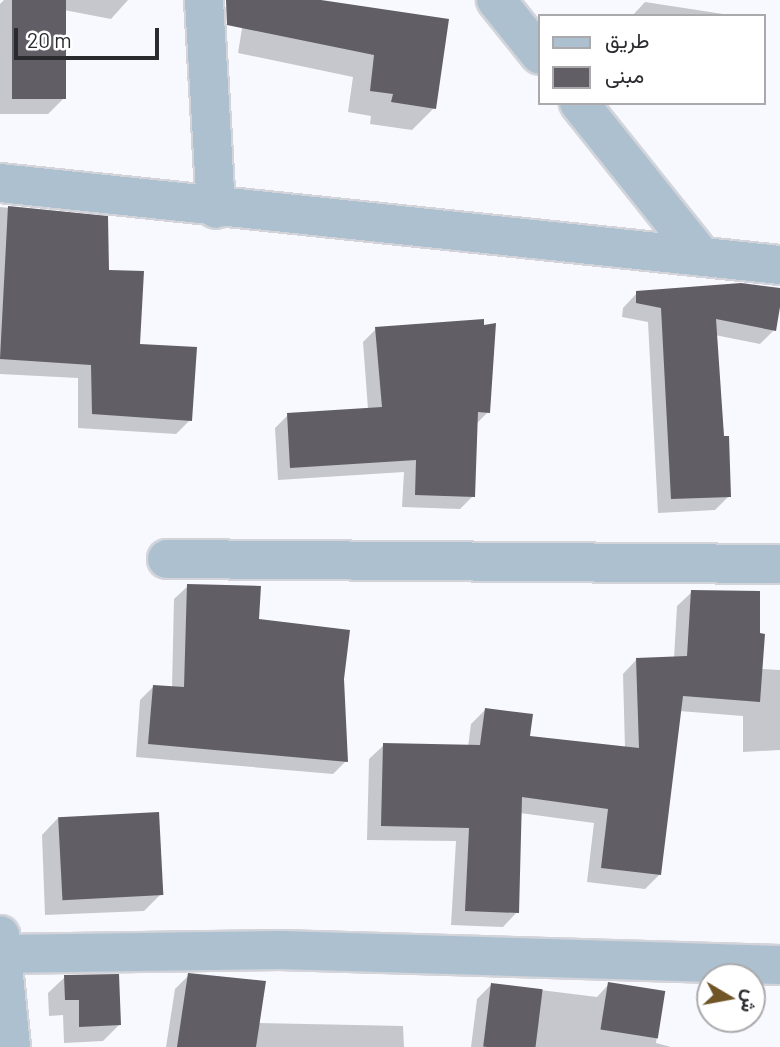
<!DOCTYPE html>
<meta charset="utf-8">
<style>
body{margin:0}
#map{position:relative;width:780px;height:1047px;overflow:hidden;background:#f7f9ff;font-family:Barlow,Vazirmatn,sans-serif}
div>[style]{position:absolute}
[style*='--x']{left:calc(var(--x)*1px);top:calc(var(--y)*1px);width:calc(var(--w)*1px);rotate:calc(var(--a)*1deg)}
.shadow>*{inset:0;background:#0003}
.building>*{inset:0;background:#625e66;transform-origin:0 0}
.roads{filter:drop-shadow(2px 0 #d2d4da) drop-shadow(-2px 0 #d2d4da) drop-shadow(0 2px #d2d4da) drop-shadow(0 -2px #d2d4da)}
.street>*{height:38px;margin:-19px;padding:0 19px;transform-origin:19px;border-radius:19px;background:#acc0d0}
span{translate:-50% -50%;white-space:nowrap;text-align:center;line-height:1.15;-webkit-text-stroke:7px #fff;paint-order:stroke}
.legend{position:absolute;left:538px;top:14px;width:228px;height:91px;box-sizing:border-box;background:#fff;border:2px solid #aaaaac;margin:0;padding:9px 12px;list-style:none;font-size:21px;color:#2a2b2f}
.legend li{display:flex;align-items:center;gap:14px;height:35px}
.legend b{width:35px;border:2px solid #aaaaac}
.north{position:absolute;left:696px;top:963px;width:70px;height:70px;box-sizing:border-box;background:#fff;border:2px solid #aaaaac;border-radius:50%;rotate:100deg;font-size:19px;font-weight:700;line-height:28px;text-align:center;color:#2a2b2f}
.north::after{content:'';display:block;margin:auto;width:24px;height:32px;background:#705527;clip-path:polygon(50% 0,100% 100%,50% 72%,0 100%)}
.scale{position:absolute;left:14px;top:28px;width:145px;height:32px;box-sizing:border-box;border:4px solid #2a2b2f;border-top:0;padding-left:9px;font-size:21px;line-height:24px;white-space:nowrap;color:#2a2b2f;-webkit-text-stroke:5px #fff;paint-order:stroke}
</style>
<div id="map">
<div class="shadow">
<i style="clip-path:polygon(4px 0,128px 0,111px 19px,64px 10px,63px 99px,48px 114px,0 114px,0 4px)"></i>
<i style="clip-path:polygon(260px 0,309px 0,447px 20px,434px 108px,412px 130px,370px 124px,371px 116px,348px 112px,353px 77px,238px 53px,244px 16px)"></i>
<i style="clip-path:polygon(645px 2px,736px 16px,632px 16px)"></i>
<i style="clip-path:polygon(0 207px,106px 218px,107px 272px,138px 345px,190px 420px,176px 434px,78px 428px,78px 378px,0 374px)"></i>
<i style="clip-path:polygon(780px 290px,774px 330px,760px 344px,715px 335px,729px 496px,715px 510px,658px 513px,648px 322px,622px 317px,623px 308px,637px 293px)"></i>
<i style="clip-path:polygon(376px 329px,488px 412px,476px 424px,473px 496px,460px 509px,402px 507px,404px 472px,278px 480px,275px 428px,288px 415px,368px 409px,363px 342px)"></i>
<i style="clip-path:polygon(188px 586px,343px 679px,346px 761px,333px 774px,136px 757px,140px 700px,154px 686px,172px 688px,174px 599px)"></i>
<i style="clip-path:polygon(692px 592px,761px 669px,780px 670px,780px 750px,743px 752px,743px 716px,679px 711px,659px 875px,645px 889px,587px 882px,594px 823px,520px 813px,517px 912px,503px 927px,451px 925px,456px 841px,367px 840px,369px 759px,384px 745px,468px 747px,471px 724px,485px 710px,528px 737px,625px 749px,623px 674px,637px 659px,674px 658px,677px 606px)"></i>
<i style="clip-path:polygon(58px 818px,161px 894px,144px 911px,45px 915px,42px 835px)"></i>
<i style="clip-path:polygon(189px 975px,258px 1023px,403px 1026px,404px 1047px,166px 1047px,175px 989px)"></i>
<i style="clip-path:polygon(65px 977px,119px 1025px,103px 1041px,64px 1043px,63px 1015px,49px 1016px,48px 993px)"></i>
<i style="clip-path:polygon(492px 984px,597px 997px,609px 984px,663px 992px,656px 1043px,671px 1047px,471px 1047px,477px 999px)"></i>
</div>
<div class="building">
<i style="left:12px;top:0;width:54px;height:99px"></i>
<i style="clip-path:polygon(226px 0,321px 0,449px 19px,436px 109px,391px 102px,393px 94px,370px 91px,374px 55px,227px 25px)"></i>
<i style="clip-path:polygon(8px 206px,108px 216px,109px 270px,144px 271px,140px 344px,197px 347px,192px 421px,92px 414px,91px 365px,0 359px)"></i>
<i style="clip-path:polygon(741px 283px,780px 288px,780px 307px,776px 331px,716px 319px,724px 436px,729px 436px,731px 497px,671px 499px,661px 308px,636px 303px,636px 291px)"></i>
<i style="clip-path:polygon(484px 319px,484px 325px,496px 323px,490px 413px,478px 412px,475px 497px,415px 495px,416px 460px,290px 468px,287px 413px,382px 407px,375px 327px)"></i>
<i style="clip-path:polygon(187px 584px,261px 586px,259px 619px,350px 630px,344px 679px,348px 762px,148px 744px,153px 685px,184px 687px)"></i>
<i style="clip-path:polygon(691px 590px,760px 591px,760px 633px,765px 634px,760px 702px,683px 696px,661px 875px,601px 868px,608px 809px,522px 797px,519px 913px,465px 911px,469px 828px,381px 826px,383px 743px,480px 745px,485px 708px,533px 714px,530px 736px,639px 748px,636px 658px,687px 656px)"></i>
<i style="left:159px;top:812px;width:83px;height:101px;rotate:87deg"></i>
<i style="clip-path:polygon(188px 973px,266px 981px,256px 1047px,177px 1047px)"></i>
<i style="clip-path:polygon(119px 974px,121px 1025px,79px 1027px,79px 1000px,65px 1000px,64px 975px)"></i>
<i style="left:608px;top:982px;width:58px;height:48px;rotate:9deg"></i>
<i style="left:491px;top:983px;width:52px;height:64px;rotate:7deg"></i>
</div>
<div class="roads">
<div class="street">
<i style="--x:204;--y:0;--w:209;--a:86.7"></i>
<i style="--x:496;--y:0;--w:70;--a:51.3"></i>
<i style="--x:579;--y:103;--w:196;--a:51.4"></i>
<i style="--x:0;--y:183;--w:784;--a:6"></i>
<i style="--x:167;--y:559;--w:613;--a:0.47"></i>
<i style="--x:0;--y:935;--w:113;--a:84.4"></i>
<i style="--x:0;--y:954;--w:280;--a:-0.8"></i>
<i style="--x:280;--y:950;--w:500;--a:1.72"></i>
</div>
</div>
<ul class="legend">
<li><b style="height:9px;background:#acc0d0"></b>طريق</li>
<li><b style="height:19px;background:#625e66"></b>مبنى</li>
</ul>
<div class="north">ش</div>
<div class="scale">20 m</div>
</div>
